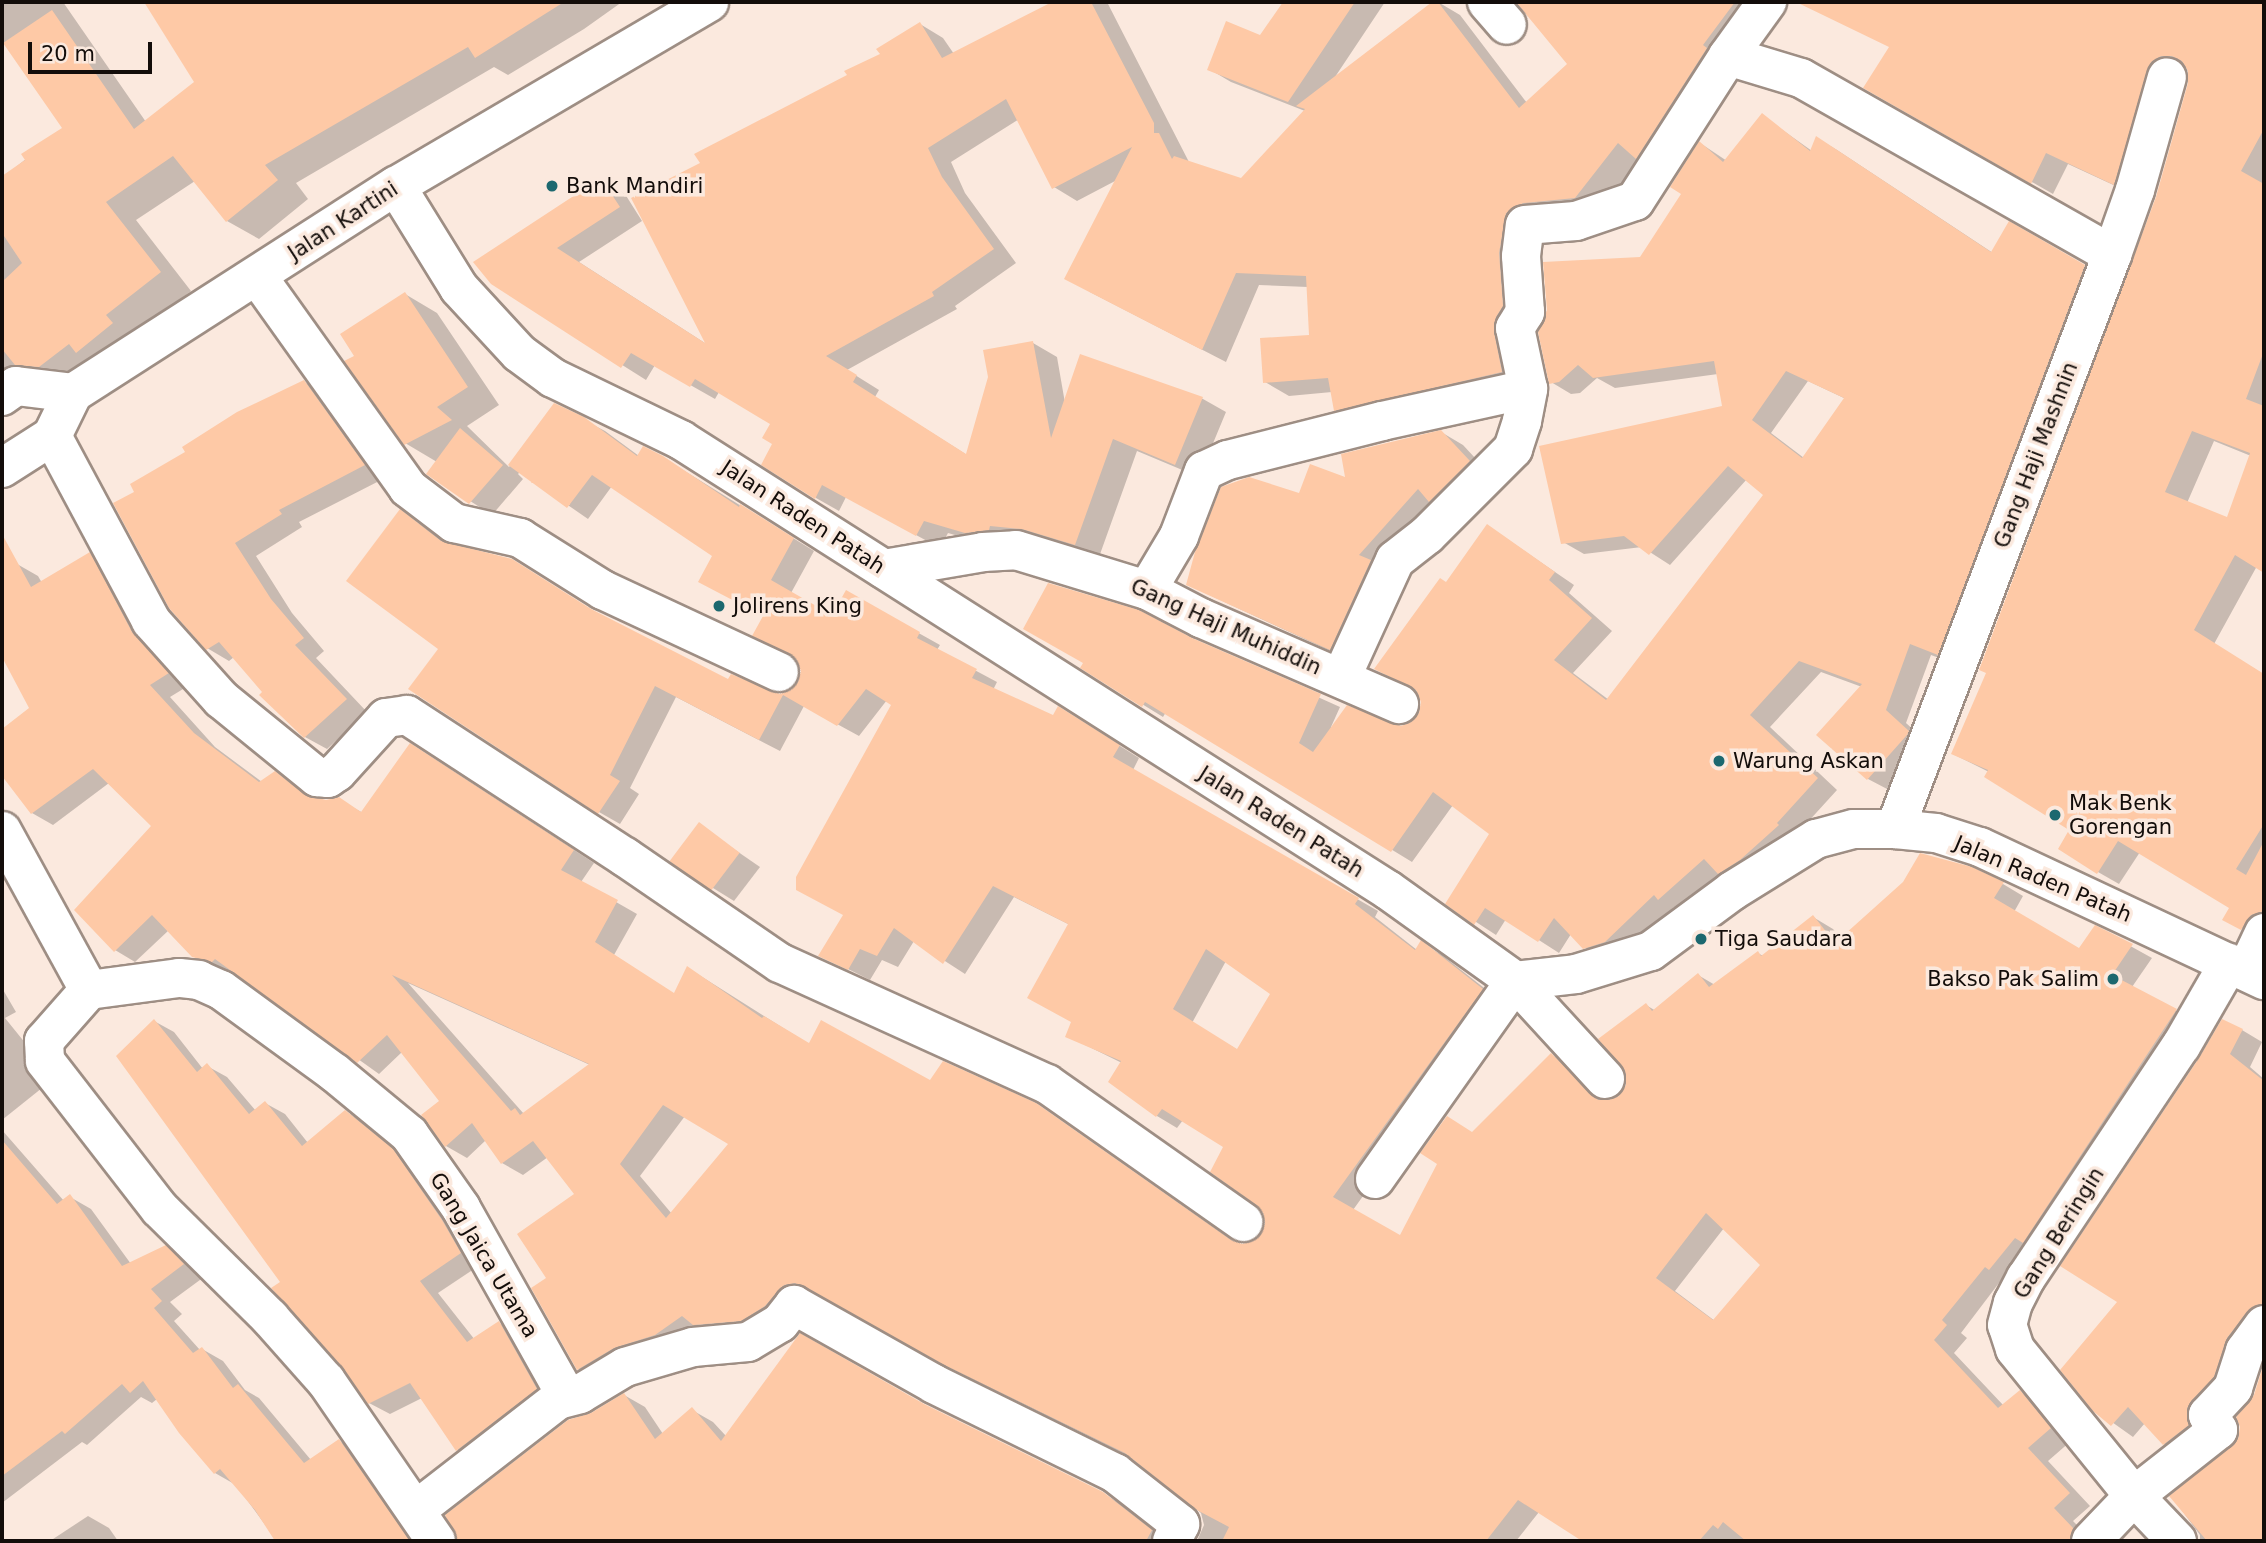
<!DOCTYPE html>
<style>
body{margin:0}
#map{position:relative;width:2266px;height:1543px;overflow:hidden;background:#fbe9de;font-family:"DejaVu Sans",sans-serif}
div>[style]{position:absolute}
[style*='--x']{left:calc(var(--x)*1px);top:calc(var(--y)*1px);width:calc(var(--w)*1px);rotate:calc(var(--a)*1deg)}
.shadow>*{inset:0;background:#0003}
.building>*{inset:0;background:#fec9a6;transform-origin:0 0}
.roads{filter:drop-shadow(2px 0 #9e8e84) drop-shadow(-2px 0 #9e8e84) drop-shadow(0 2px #9e8e84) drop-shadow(0 -2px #9e8e84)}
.street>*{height:38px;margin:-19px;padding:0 19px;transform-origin:19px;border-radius:19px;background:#fff}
.highway>*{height:38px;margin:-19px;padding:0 19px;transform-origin:19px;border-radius:19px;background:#fff}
.dots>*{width:19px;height:19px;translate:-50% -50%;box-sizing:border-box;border:4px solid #fbe9de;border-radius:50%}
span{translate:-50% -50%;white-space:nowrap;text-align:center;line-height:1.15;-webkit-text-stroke:7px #fbe9de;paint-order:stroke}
.poi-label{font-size:21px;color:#130d0a}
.left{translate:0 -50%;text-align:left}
.right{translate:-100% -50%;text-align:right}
.street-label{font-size:21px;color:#130d0a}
.frame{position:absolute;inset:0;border:4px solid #130d0a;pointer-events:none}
.scale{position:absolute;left:28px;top:42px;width:124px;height:32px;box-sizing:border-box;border:4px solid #130d0a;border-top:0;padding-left:9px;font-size:21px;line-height:24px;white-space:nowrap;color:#130d0a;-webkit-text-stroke:5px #fbe9de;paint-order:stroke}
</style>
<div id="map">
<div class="shadow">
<i style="clip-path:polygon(2px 2px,63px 2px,146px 122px,197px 83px,146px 2px,622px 2px,584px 29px,508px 75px,494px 67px,296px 183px,308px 199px,259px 239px,227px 221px,195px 181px,136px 220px,191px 291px,136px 333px,143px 342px,2px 403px,2px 178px,65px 128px,5px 42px,2px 43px)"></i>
<i style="clip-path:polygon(1056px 2px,1107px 2px,1190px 164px,1241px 180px,1305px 111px,1231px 82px,1209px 69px,1261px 37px,1285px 2px,1385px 2px,1333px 80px,1438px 2px,1460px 15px,1527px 103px,1569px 64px,1517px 2px,1775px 2px,1599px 211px,1530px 227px,1525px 385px,1359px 423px,1335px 410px,1332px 392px,1289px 396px,1265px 382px,1311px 337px,1308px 287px,1259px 285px,1226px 362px,1090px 292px,1117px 180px,1077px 201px,1054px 187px,1019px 119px,951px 162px,965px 193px,1016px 263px,955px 306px,957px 309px,847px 370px,879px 390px,875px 397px,967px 455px,1033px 343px,1057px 357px,1065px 403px,1081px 356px,1203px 399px,1226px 412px,1199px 477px,1137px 451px,1099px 557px,990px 545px,948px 533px,940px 548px,846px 497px,839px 511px,816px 498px,774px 443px,773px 424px,719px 392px,715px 399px,655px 365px,646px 380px,492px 283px,601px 180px,625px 194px,642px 221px,579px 262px,708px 345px,702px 164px,882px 55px,920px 24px,943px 38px,954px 54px)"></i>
<i style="clip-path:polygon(evenodd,1872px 2px,2264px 2px,2264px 570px,2257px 566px,2214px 644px,2263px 674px,2264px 671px,2264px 869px,2256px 883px,2264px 887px,2264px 939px,2225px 919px,2231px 907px,2140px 852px,2119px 884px,2098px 872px,2072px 830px,1989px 772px,1953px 754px,1988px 673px,2157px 198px,2190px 83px,2187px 67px,2172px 74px,2135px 195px,2068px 164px,2053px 194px,1865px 87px,1905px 55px,1872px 2px,2214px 441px,2251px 456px,2228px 519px,2187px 503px,2214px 441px)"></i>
<i style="clip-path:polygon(evenodd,1763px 116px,1812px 151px,1817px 138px,1837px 150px,1993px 253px,2010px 224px,2105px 278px,1958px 665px,1931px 655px,1906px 723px,1929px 744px,1927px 747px,1889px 790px,1868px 779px,1862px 687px,1821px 672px,1770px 727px,1837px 790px,1796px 835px,1740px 885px,1721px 874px,1680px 910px,1674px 907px,1626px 953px,1606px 960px,1584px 947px,1571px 934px,1559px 953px,1506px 919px,1496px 935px,1447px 903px,1492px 833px,1453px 805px,1412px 862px,1166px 712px,1163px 717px,1082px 667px,1191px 640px,1340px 707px,1331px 727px,1401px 728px,1412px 723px,1420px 714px,1423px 702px,1418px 691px,1376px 669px,1447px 584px,1488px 526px,1574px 585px,1569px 593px,1612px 631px,1573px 673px,1609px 700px,1766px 495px,1747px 479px,1670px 565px,1642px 547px,1584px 554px,1563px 542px,1724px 408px,1718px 374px,1615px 388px,1597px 378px,1580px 393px,1571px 394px,1551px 382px,1641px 259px,1683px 194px,1700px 143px,1727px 161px,1763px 116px,1808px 381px,1846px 399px,1804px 458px,1771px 433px,1808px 381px)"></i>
<i style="clip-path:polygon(evenodd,405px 294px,437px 313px,499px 405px,467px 426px,509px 467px,555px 405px,605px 431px,639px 456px,662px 457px,814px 551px,791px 593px,833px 618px,847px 593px,940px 645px,937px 650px,997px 682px,993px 690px,1054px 717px,1079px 720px,1139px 758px,1133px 770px,1378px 911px,1375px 917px,1417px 950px,1421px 943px,1442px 955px,1502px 1002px,1353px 1210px,1400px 1238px,1473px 1133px,1552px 1055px,1572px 1067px,1607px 1102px,1620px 1097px,1628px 1085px,1646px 1005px,1656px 1011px,1698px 975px,1715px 985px,1758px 953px,1763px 956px,1813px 917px,1833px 929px,1842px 939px,2003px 884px,2023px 896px,2014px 912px,2080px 951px,2096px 927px,2152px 958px,2132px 987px,2197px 1022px,1961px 1333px,1967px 1338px,1954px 1353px,2004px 1406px,2020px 1392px,2041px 1404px,2071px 1441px,2048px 1461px,2090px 1506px,2073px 1521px,2093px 1541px,1585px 1541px,1539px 1512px,1516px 1541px,1197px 1541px,1204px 1525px,1201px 1513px,1135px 1459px,967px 1376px,827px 1297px,806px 1296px,786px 1318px,599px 1381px,578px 1369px,548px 1278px,576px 1194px,548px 1157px,523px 1175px,502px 1163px,486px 1140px,467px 1158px,446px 1146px,442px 1101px,402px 1052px,379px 1074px,235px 971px,215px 968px,193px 956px,169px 930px,135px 962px,115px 950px,153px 826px,109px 783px,53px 825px,32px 813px,2px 774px,2px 731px,32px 708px,2px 654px,2px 572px,17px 564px,38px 576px,42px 583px,90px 554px,110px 566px,188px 686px,170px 697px,215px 747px,262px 782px,275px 773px,312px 798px,326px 802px,338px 799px,363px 813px,431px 757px,594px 863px,581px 882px,637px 914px,614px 955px,675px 995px,688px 968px,810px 1045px,930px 1083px,1035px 1105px,1237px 1244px,1252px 1244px,1262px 1236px,1267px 1223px,1264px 1211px,1212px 1171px,1225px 1146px,1183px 1120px,1177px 1128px,1157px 1116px,1122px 1063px,1067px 1036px,1073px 1022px,1070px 925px,1014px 897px,965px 974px,914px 941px,898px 967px,882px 960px,870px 980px,820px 955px,845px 915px,893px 704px,887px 700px,859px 736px,804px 706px,780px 751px,676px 697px,630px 788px,639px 794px,620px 824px,599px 812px,440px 649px,400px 511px,448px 544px,600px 615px,728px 681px,780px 696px,792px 692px,800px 683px,803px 671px,798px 659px,714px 556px,612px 486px,588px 519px,520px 472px,518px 474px,523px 479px,492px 515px,428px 474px,437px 462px,405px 443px,357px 356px,405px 294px,1226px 961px,1273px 994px,1238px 1050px,1192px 1023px,1226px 961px,405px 294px,408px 983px,590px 1065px,524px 1114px,408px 983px,405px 294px,685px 1116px,731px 1143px,672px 1214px,640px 1176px,685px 1116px,405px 294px,1724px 1228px,1762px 1265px,1715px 1321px,1675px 1291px,1724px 1228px)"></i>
<i style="clip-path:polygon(304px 382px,326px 394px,385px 478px,299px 522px,302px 527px,256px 556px,292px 613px,324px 651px,316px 658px,367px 712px,327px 749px,305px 737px,261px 695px,264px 692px,234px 657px,229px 661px,207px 648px,137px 492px)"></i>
<i style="clip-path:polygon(1441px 432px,1463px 445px,1490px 474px,1437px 504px,1352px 661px,1188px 585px,1300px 495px,1347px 480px)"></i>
<i style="clip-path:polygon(699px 825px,760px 867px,734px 901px,713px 888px)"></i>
<i style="clip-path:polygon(2px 988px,16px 1012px,5px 1018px,43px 1065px,47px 1084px,2px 1120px)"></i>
<i style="clip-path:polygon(154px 1021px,174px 1032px,203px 1069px,207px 1066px,227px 1077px,256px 1111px,265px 1103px,285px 1114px,308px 1143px,346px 1112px,366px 1124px,413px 1162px,480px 1265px,438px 1293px,475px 1340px,499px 1323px,519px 1334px,556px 1400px,478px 1461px,458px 1450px,422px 1398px,390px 1414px,369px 1403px,282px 1283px)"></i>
<i style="clip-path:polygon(2242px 1030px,2262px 1042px,2250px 1067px,2264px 1079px,2264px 1328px,2185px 1456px,2164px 1444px,2145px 1423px,2133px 1437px,2095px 1410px,2120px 1302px,2063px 1266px)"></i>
<i style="clip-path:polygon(2px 1130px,64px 1201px,70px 1197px,91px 1209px,131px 1264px,166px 1247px,187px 1260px,204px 1277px,170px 1302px,182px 1314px,174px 1321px,200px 1350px,202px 1349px,223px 1361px,245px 1390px,259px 1398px,311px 1460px,339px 1441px,360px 1453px,421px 1541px,277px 1541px,236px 1485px,215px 1473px,157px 1399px,152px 1403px,141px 1397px,87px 1445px,82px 1442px,2px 1503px)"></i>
<i style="clip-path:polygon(2264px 1368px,2264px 1541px,2200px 1541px,2200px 1535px,2172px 1497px,2239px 1440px)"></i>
<i style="clip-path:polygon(624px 1395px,645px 1407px,663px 1434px,692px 1410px,713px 1422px,726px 1436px,923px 1405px,1102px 1493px,1124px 1506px,1170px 1541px,459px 1541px,592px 1415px)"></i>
<i style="clip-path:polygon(88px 1516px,109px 1528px,118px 1541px,50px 1541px)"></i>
</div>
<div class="building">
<i style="clip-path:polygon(144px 2px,564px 2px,475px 58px,468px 47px,265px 165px,278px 180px,226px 222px,173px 156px,106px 202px,161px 272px,106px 315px,113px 323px,76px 353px,69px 344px,39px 367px,15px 365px,2px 349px,2px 282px,22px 263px,2px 233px,2px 176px,25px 160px,21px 154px,62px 128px,3px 43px,52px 10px,134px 129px,194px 82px)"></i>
<i style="clip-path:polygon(1052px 2px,1091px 2px,1154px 123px,1154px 133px,1159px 133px,1172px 159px,1174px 156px,1241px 178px,1305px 109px,1296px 106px,1432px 2px,1438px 2px,1519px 108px,1567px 64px,1516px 2px,1735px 2px,1703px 45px,1707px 48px,1636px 159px,1618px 143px,1575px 198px,1523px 203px,1506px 213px,1499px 253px,1503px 306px,1496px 317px,1494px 332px,1502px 372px,1334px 411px,1328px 378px,1263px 383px,1260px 338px,1309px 335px,1306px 276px,1236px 273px,1202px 350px,1064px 279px,1132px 147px,1052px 189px,1006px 99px,928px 148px,942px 177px,994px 249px,932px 292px,934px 296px,826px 356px,857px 375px,853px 382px,966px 454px,988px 377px,983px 350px,1033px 341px,1051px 438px,1080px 354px,1203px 397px,1175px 465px,1113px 439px,1075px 545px,1022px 529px,990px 526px,989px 530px,965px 533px,924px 521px,916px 536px,822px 485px,815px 499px,761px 465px,772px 444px,762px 438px,770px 424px,695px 379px,690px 387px,631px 353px,621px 368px,491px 284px,473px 262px,601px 178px,620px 207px,557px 248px,705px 343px,631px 198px,700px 163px,694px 154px,847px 75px,844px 71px,880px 54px,876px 49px,920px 22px,942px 58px)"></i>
<i style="clip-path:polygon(1283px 2px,1355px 2px,1288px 102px,1207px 70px,1226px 21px,1260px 35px)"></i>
<i style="clip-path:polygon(evenodd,1796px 2px,2264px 2px,2264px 129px,2241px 171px,2264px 184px,2264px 351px,2246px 399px,2264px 406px,2264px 573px,2235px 555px,2194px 630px,2264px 674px,2264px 824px,2236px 869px,2246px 875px,2264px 841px,2264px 911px,2251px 915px,2241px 930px,2222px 920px,2229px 908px,2118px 841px,2097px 874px,2058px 849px,2069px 830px,1984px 777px,1988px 770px,1951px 754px,1986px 673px,1979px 670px,2156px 197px,2188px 83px,2188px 71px,2182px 61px,2172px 56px,2161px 56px,2151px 62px,2114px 185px,2046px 153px,2031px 184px,1863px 88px,1889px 47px,1796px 2px,2192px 431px,2250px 453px,2227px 517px,2165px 492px,2192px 431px)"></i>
<i style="clip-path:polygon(evenodd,1762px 113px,1810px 151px,1816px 136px,1991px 252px,2009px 221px,2085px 265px,1938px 655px,1910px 644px,1886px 710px,1909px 731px,1907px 735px,1867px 780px,1816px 735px,1862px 684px,1799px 661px,1750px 715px,1818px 778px,1777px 823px,1779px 825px,1740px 860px,1718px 874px,1704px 859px,1658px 900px,1654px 895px,1605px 942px,1583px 949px,1554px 918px,1538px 942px,1485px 908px,1474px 925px,1445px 904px,1489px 834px,1433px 792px,1391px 852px,1145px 702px,1142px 707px,1080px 668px,1083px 663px,1023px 629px,1048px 583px,1139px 610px,1192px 638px,1321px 694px,1299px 743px,1313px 752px,1347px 705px,1401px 726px,1411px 722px,1419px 713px,1421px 702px,1416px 690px,1374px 669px,1440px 578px,1446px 582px,1487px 524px,1555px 572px,1549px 580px,1592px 618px,1554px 660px,1606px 700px,1763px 495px,1728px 466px,1649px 555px,1624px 536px,1561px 544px,1539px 446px,1722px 406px,1714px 361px,1593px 378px,1578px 365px,1559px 382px,1549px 384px,1538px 332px,1547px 310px,1543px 262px,1640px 257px,1681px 194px,1670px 187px,1699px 141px,1723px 162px,1762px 113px,1786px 371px,1844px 398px,1802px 458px,1752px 420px,1786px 371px)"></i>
<i style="clip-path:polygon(405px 292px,468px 387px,437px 407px,452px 420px,404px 445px,344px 361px,354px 356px,340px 334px)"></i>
<i style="clip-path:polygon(304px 380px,365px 465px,279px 510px,282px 514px,235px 543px,271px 599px,304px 638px,295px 645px,347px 699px,304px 738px,259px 695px,262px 692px,219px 642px,206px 650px,169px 608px,113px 503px,134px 492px,130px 484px,185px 452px,182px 447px,237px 412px)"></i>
<i style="clip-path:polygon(evenodd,554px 403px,584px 417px,637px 456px,643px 446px,663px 456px,739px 507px,740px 504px,794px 538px,771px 580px,832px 615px,846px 590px,920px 632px,917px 638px,977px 669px,972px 678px,1053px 715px,1058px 706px,1120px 745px,1113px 757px,1359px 898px,1355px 904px,1415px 950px,1421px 940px,1483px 989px,1333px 1197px,1400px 1235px,1437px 1164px,1420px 1153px,1447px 1116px,1472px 1132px,1551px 1053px,1598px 1100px,1609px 1100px,1619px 1096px,1626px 1085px,1626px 1074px,1598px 1039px,1646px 1003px,1652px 1011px,1698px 973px,1709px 987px,1758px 951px,1761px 956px,1813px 915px,1835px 943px,1903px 882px,1920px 853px,1972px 867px,2004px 882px,1994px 898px,2079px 948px,2095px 925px,2133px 944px,2112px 975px,2177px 1009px,2023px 1243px,2015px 1238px,1989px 1270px,1985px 1267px,1942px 1320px,1947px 1325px,1934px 1340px,1998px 1408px,2020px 1390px,2051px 1428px,2028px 1448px,2070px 1493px,2054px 1508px,2074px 1529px,2070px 1541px,1746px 1541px,1723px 1522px,1718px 1529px,1713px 1525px,1699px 1541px,1582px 1541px,1518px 1500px,1486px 1541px,1222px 1541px,1229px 1527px,1195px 1509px,1125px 1453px,944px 1365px,795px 1283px,784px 1285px,765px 1306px,741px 1321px,693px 1325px,682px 1316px,655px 1335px,614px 1348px,577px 1370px,531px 1288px,546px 1278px,517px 1234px,574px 1194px,533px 1141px,501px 1164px,472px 1123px,445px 1147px,421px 1115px,439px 1101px,387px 1035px,357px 1063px,215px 959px,212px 962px,192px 957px,152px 915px,114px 952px,74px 910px,151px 826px,93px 769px,31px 814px,2px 776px,2px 729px,29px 708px,2px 657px,2px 534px,31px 587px,90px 552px,132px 632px,169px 673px,150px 685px,194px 733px,259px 782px,275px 771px,304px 794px,326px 800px,339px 797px,361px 812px,410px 743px,574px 850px,561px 870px,618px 900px,595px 942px,674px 993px,687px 966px,762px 1018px,764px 1016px,809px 1043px,821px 1020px,930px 1080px,943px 1061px,1036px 1103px,1231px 1240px,1242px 1244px,1253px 1241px,1261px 1234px,1265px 1223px,1263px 1213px,1256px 1205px,1210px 1172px,1223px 1147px,1162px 1109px,1156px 1117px,1108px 1082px,1121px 1061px,1065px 1037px,1071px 1022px,1027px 998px,1068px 924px,993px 886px,943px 964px,894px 928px,877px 956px,860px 949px,848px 970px,818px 956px,843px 915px,796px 890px,796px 877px,891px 705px,866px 689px,837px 726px,783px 695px,759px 740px,655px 686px,610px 775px,620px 781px,598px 814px,408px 689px,438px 649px,346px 581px,400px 509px,441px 541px,512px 559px,591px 609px,728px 679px,731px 674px,780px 694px,791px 690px,798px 682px,801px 671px,796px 659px,752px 636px,763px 616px,698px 582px,712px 556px,592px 475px,567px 508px,508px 465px,554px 403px,1206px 949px,1270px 994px,1237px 1049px,1173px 1009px,1206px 949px,554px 403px,392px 975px,589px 1064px,520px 1115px,515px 1108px,511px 1111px,392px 975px,554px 403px,663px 1105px,728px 1144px,666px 1218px,620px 1164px,663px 1105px,554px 403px,1706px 1213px,1760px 1265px,1713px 1320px,1656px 1278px,1706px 1213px)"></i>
<i style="clip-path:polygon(460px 428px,503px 465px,469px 504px,426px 474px)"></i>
<i style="clip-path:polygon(1441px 430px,1470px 461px,1429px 502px,1418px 489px,1359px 555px,1371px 560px,1330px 650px,1186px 585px,1195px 552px,1221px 487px,1249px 477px,1299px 493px,1310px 464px,1345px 477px,1341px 454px)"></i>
<i style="left:699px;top:822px;width:51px;height:49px;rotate:37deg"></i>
<i style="clip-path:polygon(154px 1019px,197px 1072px,207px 1063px,249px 1114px,265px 1101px,302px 1146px,345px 1110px,393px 1149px,442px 1220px,461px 1253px,420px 1281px,467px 1342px,499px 1321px,537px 1389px,456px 1451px,410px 1383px,368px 1404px,342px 1367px,271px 1288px,280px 1282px,116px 1056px)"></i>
<i style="clip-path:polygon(2222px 1019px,2243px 1029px,2230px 1054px,2264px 1081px,2264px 1303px,2247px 1312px,2227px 1338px,2214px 1377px,2187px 1408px,2189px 1425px,2163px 1445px,2128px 1407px,2111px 1426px,2093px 1411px,2060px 1370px,2117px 1302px,2060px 1266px,2199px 1058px)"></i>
<i style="clip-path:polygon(2px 1140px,57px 1204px,70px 1194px,122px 1266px,166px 1245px,184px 1264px,151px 1289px,162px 1301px,154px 1308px,193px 1353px,202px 1347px,233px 1388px,238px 1384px,304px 1463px,339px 1439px,410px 1541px,275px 1541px,255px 1510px,220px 1469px,214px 1474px,179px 1433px,143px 1381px,130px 1393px,122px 1384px,65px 1434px,62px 1431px,2px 1476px)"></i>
<i style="clip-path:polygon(800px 1333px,924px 1404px,1103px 1492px,1152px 1530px,1146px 1541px,458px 1541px,445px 1515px,568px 1420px,591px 1413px,624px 1393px,655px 1439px,692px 1407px,721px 1441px)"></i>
<i style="clip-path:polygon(2264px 1363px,2264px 1541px,2207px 1541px,2169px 1496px,2238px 1439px,2240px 1427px,2236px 1417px,2254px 1395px)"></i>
</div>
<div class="roads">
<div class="street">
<i style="--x:1487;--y:2;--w:30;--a:49"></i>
<i style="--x:1728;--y:56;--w:67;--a:-54.2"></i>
<i style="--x:396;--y:186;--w:120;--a:58.3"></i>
<i style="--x:459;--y:288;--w:88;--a:47.3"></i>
<i style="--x:519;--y:353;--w:42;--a:36.3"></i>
<i style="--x:553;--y:378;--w:142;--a:25.8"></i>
<i style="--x:681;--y:440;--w:838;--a:32.48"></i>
<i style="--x:1388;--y:890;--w:156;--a:35.6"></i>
<i style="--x:1515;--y:981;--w:61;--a:-6.5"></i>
<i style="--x:1576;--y:974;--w:78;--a:-17"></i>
<i style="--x:1651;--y:951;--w:101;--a:-36.5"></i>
<i style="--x:1732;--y:891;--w:99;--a:-31.8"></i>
<i style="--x:1816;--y:839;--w:39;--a:-15"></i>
<i style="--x:1854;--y:829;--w:41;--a:0"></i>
<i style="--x:1895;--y:829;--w:41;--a:5.6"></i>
<i style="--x:1936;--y:833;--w:46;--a:17.7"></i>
<i style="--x:1980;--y:847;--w:314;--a:25.1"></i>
<i style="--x:257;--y:276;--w:260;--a:54.5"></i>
<i style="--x:408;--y:488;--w:58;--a:37.3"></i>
<i style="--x:454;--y:523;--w:68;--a:12.8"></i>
<i style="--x:520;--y:538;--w:98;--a:32.1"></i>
<i style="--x:603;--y:590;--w:194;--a:25"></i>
<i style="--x:52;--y:436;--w:210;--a:61.8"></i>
<i style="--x:151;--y:621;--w:105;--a:48.1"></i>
<i style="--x:221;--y:699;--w:124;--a:39.1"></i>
<i style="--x:317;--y:777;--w:11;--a:5"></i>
<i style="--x:328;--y:778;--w:11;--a:-34"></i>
<i style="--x:337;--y:772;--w:73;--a:-47.8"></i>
<i style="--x:386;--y:718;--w:21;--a:-8"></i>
<i style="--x:407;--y:715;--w:260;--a:33.1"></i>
<i style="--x:625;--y:857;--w:188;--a:34.4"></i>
<i style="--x:780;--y:963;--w:293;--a:24.4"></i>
<i style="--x:1047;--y:1084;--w:240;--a:35.1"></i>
<i style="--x:884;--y:569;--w:100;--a:-9.7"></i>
<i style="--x:983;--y:552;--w:33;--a:-3"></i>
<i style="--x:1016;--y:550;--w:137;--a:17"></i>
<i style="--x:1147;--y:590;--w:61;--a:27.4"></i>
<i style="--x:1201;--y:618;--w:216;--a:23.5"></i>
<i style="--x:1147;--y:590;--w:63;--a:-59.3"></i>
<i style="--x:1179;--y:536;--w:70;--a:-69"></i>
<i style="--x:1204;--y:471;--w:26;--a:-25"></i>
<i style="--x:1228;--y:460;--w:159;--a:-14.2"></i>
<i style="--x:1382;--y:421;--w:149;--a:-12.4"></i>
<i style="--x:1341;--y:678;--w:130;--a:-65.4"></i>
<i style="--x:1395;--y:560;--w:41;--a:-38"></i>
<i style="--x:1427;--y:535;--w:122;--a:-45"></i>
<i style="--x:1513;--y:449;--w:29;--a:-72"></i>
<i style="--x:1522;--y:421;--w:33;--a:-79"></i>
<i style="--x:1528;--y:389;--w:62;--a:-102"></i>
<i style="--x:1515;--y:328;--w:19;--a:-58"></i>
<i style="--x:1525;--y:312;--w:56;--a:-94.1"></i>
<i style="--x:1521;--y:256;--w:31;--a:-83"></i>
<i style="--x:1525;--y:225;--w:51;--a:-4.5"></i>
<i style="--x:1576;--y:221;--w:62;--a:-18.7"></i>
<i style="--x:1635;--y:201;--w:172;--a:-57.3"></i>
<i style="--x:1728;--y:56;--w:76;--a:16.8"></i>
<i style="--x:1801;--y:78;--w:358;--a:29.6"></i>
<i style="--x:1895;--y:829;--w:614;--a:-69.29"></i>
<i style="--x:2112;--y:255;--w:69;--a:-70.5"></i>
<i style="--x:2135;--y:190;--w:117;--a:-74.2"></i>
<i style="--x:2;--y:831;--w:181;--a:61.3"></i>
<i style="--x:2246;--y:971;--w:42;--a:-64.7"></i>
<i style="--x:1375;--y:1179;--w:242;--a:-54.7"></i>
<i style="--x:1515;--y:981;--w:133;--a:47.4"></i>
<i style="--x:558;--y:1400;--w:23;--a:-15"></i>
<i style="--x:580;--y:1394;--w:52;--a:-31"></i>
<i style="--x:625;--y:1367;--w:71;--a:-16.4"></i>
<i style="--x:693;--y:1347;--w:55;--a:-5.2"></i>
<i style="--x:748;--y:1342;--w:37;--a:-31"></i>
<i style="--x:780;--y:1323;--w:23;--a:-52"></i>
<i style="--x:794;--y:1305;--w:161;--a:29.4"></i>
<i style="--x:934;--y:1384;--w:202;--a:26.2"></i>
<i style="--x:1115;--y:1473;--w:83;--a:38.1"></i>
<i style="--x:1180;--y:1524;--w:19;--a:115"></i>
<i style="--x:416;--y:1510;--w:180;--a:-37.8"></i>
<i style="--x:558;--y:1400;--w:11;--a:-63"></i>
<i style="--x:563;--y:1390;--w:209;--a:-119.3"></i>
<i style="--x:461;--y:1208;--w:90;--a:-125.1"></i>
<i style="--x:409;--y:1134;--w:96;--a:-140.5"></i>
<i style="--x:335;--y:1073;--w:141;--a:-143.9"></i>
<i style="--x:221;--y:990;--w:24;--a:-156"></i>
<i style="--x:199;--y:980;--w:20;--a:-174"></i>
<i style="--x:179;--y:978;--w:91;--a:172.4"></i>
<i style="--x:89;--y:990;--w:68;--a:131.4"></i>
<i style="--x:44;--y:1041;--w:20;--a:87"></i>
<i style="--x:45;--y:1061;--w:187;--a:52.2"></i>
<i style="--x:160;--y:1209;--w:155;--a:44.7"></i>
<i style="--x:270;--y:1318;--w:84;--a:48.4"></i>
<i style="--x:326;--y:1381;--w:194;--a:55.5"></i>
<i style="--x:2091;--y:1541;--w:62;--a:-46.3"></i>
<i style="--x:2134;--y:1496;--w:107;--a:-38.2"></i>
<i style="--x:2218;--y:1430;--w:18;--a:-124"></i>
<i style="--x:2208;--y:1415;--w:37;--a:-47"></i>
<i style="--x:2233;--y:1388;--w:39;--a:-72"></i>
<i style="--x:2245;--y:1351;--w:32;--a:-54"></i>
<i style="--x:2177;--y:1541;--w:62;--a:-133.7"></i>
<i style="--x:2134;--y:1496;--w:189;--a:-129"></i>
<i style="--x:2015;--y:1349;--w:25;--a:-108"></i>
<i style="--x:2007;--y:1325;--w:23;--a:-75"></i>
<i style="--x:2013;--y:1303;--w:28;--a:-63"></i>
<i style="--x:2026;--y:1278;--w:279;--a:-56.3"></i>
<i style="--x:2181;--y:1046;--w:96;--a:-60"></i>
</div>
<div class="highway">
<i style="--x:2;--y:396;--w:17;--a:-36"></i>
<i style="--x:16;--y:386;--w:57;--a:7"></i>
<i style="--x:2;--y:468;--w:59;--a:-32.6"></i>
<i style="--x:52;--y:436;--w:48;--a:-64"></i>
<i style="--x:73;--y:393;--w:384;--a:-32.7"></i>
<i style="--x:396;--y:186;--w:363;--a:-30.4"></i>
</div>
</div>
<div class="dots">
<i style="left:552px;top:186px;background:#1c686f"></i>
<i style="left:719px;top:606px;background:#1c686f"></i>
<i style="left:1719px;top:761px;background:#1c686f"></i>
<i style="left:2055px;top:815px;background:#1c686f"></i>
<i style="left:1701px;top:939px;background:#1c686f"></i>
<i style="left:2113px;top:979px;background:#1c686f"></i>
</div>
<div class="poi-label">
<span class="left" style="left:566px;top:186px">Bank Mandiri</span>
<span class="left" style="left:733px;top:606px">Jolirens King</span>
<span class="left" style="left:1733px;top:761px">Warung Askan</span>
<span class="left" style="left:2069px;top:815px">Mak Benk<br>Gorengan</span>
<span class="left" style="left:1715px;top:939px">Tiga Saudara</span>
<span class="right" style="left:2099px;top:979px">Bakso Pak Salim</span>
</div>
<div class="street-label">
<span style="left:343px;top:221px;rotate:-33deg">Jalan Kartini</span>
<span style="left:2036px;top:455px;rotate:-69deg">Gang Haji Mashnin</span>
<span style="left:803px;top:517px;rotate:33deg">Jalan Raden Patah</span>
<span style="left:1226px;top:627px;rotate:24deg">Gang Haji Muhiddin</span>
<span style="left:1281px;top:822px;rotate:32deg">Jalan Raden Patah</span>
<span style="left:2043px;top:879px;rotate:23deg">Jalan Raden Patah</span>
<span style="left:2059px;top:1233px;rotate:-58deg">Gang Beringin</span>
<span style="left:484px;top:1255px;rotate:59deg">Gang Jaica Utama</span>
</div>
<div class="frame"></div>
<div class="scale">20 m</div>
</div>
